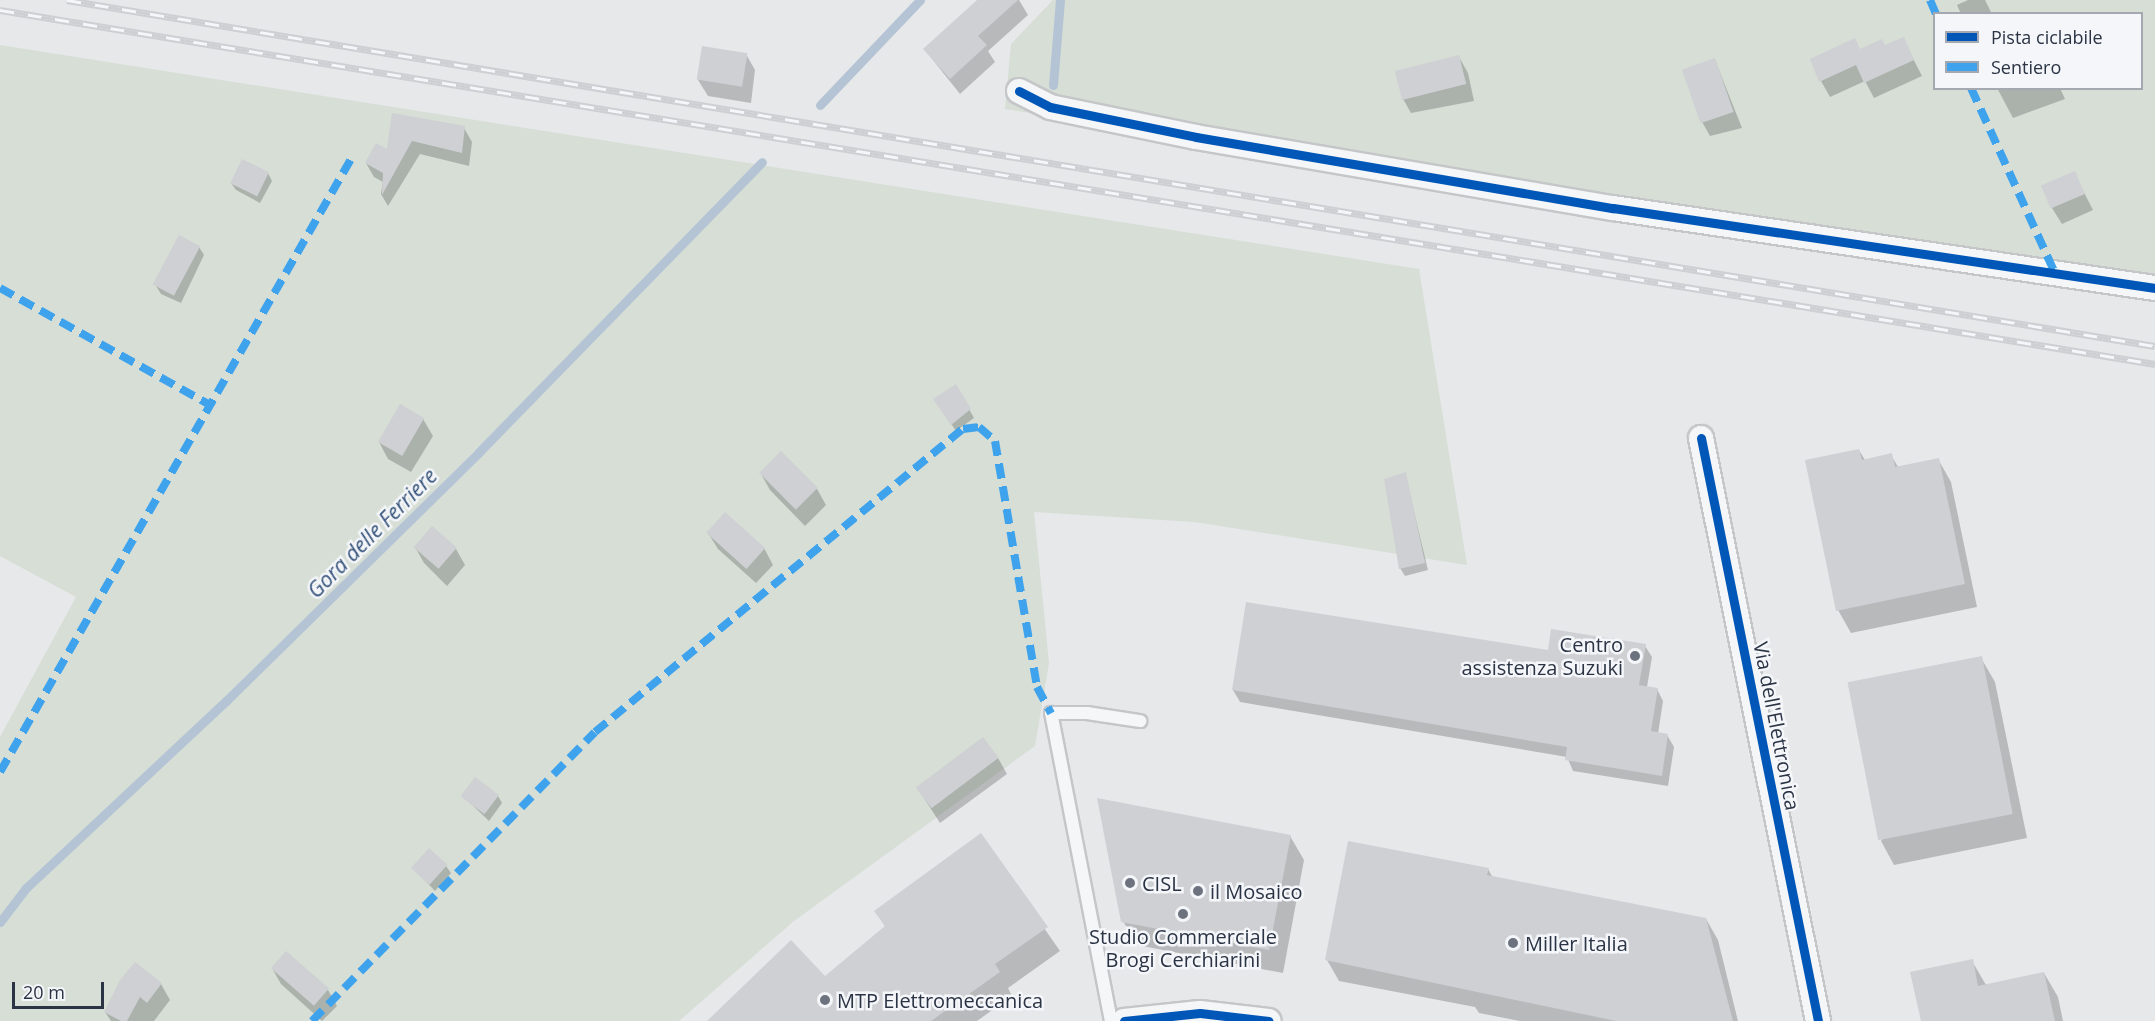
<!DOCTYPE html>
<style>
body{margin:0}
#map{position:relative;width:2155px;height:1021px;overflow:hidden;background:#e6e8ea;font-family:"Open Sans",sans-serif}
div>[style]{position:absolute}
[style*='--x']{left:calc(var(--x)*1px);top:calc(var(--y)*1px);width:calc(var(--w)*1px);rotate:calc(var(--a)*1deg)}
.green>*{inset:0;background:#d6ded6}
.shadow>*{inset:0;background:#0003}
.stream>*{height:9px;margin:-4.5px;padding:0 4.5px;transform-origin:4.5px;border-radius:4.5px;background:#b4c4d5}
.building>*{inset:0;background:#ced0d3;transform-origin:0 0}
.roads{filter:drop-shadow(2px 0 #c4c6c8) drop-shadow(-2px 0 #c4c6c8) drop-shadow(0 2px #c4c6c8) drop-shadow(0 -2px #c4c6c8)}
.lane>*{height:12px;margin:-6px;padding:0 6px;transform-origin:6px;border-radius:6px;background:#f5f6f7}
.street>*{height:24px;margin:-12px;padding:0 12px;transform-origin:12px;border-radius:12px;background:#f5f6f7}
.rail>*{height:7px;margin-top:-3.5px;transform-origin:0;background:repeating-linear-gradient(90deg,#f4f6f9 0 14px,#cecfd2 0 28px);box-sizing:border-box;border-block:2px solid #cecfd2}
.quiet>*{height:8px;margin-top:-4px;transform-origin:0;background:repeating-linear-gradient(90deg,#3ea3ec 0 15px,transparent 0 23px)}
.cycleway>*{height:9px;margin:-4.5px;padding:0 4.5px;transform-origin:4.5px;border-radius:4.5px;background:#0057b8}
.dots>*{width:16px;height:16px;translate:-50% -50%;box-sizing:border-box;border:3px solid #f4f6f9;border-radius:50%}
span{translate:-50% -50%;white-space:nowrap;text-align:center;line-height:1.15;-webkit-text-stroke:5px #f4f6f9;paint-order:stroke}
.poi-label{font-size:20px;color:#2b3445}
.right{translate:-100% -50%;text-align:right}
.left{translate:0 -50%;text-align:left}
.street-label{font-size:20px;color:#2b3445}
.water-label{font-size:21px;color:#34527a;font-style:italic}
.legend{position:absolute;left:1933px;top:12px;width:210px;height:78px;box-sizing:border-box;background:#f4f6f9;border:2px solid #a4a8b1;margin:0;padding:8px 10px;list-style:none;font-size:18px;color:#2b3445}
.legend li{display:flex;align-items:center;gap:12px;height:30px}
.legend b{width:30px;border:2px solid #a4a8b1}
.scale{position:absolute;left:12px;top:982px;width:92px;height:27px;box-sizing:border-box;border:3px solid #2b3445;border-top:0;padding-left:8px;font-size:18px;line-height:21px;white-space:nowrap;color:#2b3445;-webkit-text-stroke:4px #f4f6f9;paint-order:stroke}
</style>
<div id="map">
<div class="green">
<i style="clip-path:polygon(evenodd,1053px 0,2155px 0,2155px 283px,1005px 109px,1011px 44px,1053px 0,1934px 14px,2142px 14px,2142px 88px,1934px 88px,1934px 14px)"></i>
<i style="clip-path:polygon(0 45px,1419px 269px,1467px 565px,1195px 522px,1034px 512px,1049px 663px,1035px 746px,794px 921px,679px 1021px,0 1021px,0 737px,76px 597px,0 556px)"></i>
</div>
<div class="shadow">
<i style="clip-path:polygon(979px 0,1019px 0,1028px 15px,988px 51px,995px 62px,960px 94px,925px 50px)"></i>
<i style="clip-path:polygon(1968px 0,1985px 0,1992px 14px,1961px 14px,1957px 5px)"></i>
<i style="clip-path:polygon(1903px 39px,1922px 76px,1874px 98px,1865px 81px,1830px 97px,1821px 81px)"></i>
<i style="clip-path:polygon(746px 54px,755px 70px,751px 103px,708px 96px,698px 80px)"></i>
<i style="clip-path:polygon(1459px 57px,1468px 73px,1474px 101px,1411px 113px,1402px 97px)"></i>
<i style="clip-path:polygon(1715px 60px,1742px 128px,1710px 136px,1701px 120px)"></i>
<i style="clip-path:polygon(1997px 88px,2060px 88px,2065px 99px,2013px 118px)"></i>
<i style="clip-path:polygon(393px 114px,464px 128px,472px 142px,469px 166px,420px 154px,388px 206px,381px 194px,383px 182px,374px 177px,366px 163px,388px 151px)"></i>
<i style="clip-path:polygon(268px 173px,272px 181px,260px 203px,236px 190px,231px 183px)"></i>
<i style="clip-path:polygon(2074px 173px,2093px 210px,2062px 224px,2052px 208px)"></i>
<i style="clip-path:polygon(199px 247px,204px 255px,181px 303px,161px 294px,156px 286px)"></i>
<i style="clip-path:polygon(956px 386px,974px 418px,956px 431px,940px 407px)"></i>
<i style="clip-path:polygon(401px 406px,423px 419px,433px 436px,411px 472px,388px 459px,379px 442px)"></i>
<i style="clip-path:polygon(1859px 450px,1865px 460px,1891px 455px,1898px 467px,1938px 459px,1951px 482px,1977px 607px,1851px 633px,1838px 610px)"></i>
<i style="clip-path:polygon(781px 453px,817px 489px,826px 505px,805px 526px,770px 490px,761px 474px)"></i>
<i style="clip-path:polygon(1405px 474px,1428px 570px,1405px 576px,1400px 568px)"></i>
<i style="clip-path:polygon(708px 533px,764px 548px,773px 565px,756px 583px,718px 549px)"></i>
<i style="clip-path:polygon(415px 547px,456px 549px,465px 565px,447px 586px,424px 563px)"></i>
<i style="clip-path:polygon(1645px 646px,1652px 657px,1647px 687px,1657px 689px,1663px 701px,1658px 734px,1667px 735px,1674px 747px,1668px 786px,1573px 771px,1567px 757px,1240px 702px,1233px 690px,1549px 652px)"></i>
<i style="clip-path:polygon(1981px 658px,1995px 682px,2027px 838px,1894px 865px,1881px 841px)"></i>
<i style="clip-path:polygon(998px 758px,1007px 774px,940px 823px,917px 787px)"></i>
<i style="clip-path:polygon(463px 796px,498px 796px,502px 803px,489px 821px)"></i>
<i style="clip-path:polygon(980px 836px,1060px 951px,1008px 988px,1012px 996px,977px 1021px,709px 1021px,825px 978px,886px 928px,876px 911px)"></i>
<i style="clip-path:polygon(1290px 836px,1304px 860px,1283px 973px,1137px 945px,1123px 921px)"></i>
<i style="clip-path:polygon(446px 866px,451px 873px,435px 891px,413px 868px)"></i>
<i style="clip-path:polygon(1488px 869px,1493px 878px,1706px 919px,1718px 940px,1738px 1021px,1520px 1021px,1479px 1013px,1475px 1007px,1339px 981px,1327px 960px)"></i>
<i style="clip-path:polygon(1972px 961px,1986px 985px,2044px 973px,2058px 997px,2063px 1021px,1922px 1021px)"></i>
<i style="clip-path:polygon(272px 968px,328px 990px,337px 1006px,322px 1021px,281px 984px)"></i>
<i style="clip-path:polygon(161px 984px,170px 1000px,154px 1021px,111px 1021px,105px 1012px)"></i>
</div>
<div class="stream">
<i style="--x:1053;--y:85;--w:85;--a:-85.3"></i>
<i style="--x:820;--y:105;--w:145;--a:-46.4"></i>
<i style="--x:0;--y:922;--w:43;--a:-52.6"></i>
<i style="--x:26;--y:888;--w:275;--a:-43.1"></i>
<i style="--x:227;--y:700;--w:354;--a:-44.5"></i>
<i style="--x:479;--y:452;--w:405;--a:-45.7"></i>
</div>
<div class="building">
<i style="clip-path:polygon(977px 0,1018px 0,978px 36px,987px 45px,950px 79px,923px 49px)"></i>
<i style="clip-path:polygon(1904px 37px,1914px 60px,1864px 83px,1856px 65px,1819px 82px,1810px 59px,1855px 38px,1860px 49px,1882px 39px,1885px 45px)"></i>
<i style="left:702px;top:46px;width:46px;height:34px;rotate:9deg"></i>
<i style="left:1459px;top:55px;width:30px;height:66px;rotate:76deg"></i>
<i style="left:1715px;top:58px;width:57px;height:35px;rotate:71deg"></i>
<i style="clip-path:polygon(392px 113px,465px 126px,462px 153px,412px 141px,382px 195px,383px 173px,365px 163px,376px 143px,387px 149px)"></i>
<i style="left:242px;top:159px;width:30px;height:27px;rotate:26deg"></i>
<i style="left:2075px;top:171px;width:25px;height:37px;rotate:67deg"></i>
<i style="left:179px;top:235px;width:24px;height:56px;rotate:28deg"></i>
<i style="clip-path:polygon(956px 384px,971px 409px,951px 425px,933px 399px)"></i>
<i style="left:400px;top:404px;width:28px;height:44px;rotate:30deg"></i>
<i style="clip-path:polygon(1859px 449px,1862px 460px,1892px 453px,1895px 467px,1939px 458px,1965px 584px,1836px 611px,1805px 460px)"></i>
<i style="left:781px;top:451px;width:52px;height:31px;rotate:45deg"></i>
<i style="clip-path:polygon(1406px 472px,1425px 563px,1399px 569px,1384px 479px)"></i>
<i style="left:725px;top:512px;width:54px;height:28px;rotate:42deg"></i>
<i style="left:432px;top:526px;width:33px;height:28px;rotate:41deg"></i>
<i style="clip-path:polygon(1246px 602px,1548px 650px,1551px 629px,1646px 644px,1639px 685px,1658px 688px,1651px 731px,1668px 734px,1662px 776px,1565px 760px,1567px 747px,1232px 690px)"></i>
<i style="left:1982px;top:656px;width:161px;height:137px;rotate:79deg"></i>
<i style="left:983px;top:737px;width:26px;height:84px;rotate:53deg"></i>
<i style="left:475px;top:777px;width:30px;height:24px;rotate:37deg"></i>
<i style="clip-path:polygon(1097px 798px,1291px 835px,1269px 950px,1121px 922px)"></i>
<i style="clip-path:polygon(981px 833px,1048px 927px,995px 964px,1000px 972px,931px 1021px,707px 1021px,791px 940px,825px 976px,885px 926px,874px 911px)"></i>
<i style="clip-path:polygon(1348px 841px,1489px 868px,1487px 875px,1706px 918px,1733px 1021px,1616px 1021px,1325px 960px)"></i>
<i style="left:429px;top:848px;width:25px;height:27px;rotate:42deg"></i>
<i style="left:286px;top:951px;width:57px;height:23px;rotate:41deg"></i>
<i style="clip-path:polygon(1973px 959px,1978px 986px,2044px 972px,2055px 1021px,1921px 1021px,1910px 972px)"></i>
<i style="clip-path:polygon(135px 962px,162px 983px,147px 1003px,140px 997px,127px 1021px,121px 1021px,104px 1012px,120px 980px)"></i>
</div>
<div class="roads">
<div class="lane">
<i style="--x:1111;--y:1021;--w:314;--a:-101"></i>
<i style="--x:1051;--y:713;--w:36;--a:0"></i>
<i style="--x:1087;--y:713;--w:54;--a:8.6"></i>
</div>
<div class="street">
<i style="--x:1019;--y:91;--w:35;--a:27"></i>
<i style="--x:1050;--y:107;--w:149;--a:11.6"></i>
<i style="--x:1196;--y:137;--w:423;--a:9.7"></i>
<i style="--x:1613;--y:208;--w:548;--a:8.4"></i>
<i style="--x:1701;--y:438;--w:595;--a:78.65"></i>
<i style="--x:1124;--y:1021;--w:76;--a:-6"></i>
<i style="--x:1200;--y:1013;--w:69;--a:6.6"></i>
</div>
</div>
<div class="rail">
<i style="--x:67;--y:0;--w:2116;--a:9.41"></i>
<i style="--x:0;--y:10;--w:2184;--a:9.33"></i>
</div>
<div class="quiet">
<i style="--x:1930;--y:0;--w:15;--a:67"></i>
<i style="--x:1971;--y:88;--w:203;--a:65.6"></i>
<i style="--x:0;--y:288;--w:243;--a:29.1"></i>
<i style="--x:0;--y:772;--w:706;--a:-60.2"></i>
<i style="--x:312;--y:1021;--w:404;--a:-45.6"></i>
<i style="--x:595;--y:732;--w:477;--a:-39.5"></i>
<i style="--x:963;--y:429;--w:16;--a:-7"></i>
<i style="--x:979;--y:427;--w:21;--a:41"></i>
<i style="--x:995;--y:441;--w:250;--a:80.3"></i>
<i style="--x:1037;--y:687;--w:30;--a:62"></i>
</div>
<div class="cycleway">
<i style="--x:1019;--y:91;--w:35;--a:27"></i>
<i style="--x:1050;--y:107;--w:149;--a:11.6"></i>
<i style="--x:1196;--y:137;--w:423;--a:9.7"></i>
<i style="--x:1613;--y:208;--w:548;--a:8.4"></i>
<i style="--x:1701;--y:438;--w:595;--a:78.65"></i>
<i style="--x:1124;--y:1021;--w:76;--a:-6"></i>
<i style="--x:1200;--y:1013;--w:69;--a:6.6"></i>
</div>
<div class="dots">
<i style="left:1635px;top:656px;background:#6c737f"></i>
<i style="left:1130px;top:883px;background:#6c737f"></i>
<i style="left:1198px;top:891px;background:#6c737f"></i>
<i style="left:1183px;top:914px;background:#6c737f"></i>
<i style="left:1513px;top:943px;background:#6c737f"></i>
<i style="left:825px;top:1000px;background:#6c737f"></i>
</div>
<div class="poi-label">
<span class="right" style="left:1623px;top:656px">Centro<br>assistenza Suzuki</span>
<span class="left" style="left:1142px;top:883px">CISL</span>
<span class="left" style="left:1210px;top:891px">il Mosaico</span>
<span style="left:1183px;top:948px">Studio Commerciale<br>Brogi Cerchiarini</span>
<span class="left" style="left:1525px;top:943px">Miller Italia</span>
<span class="left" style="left:837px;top:1000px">MTP Elettromeccanica</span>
</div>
<div class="street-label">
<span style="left:1777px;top:726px;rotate:79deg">Via dell'Elettronica</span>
</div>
<div class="water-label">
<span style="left:372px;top:533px;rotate:-45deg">Gora delle Ferriere</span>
</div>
<ul class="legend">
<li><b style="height:8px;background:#0057b8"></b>Pista ciclabile</li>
<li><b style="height:8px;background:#3ea3ec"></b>Sentiero</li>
</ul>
<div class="scale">20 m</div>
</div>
